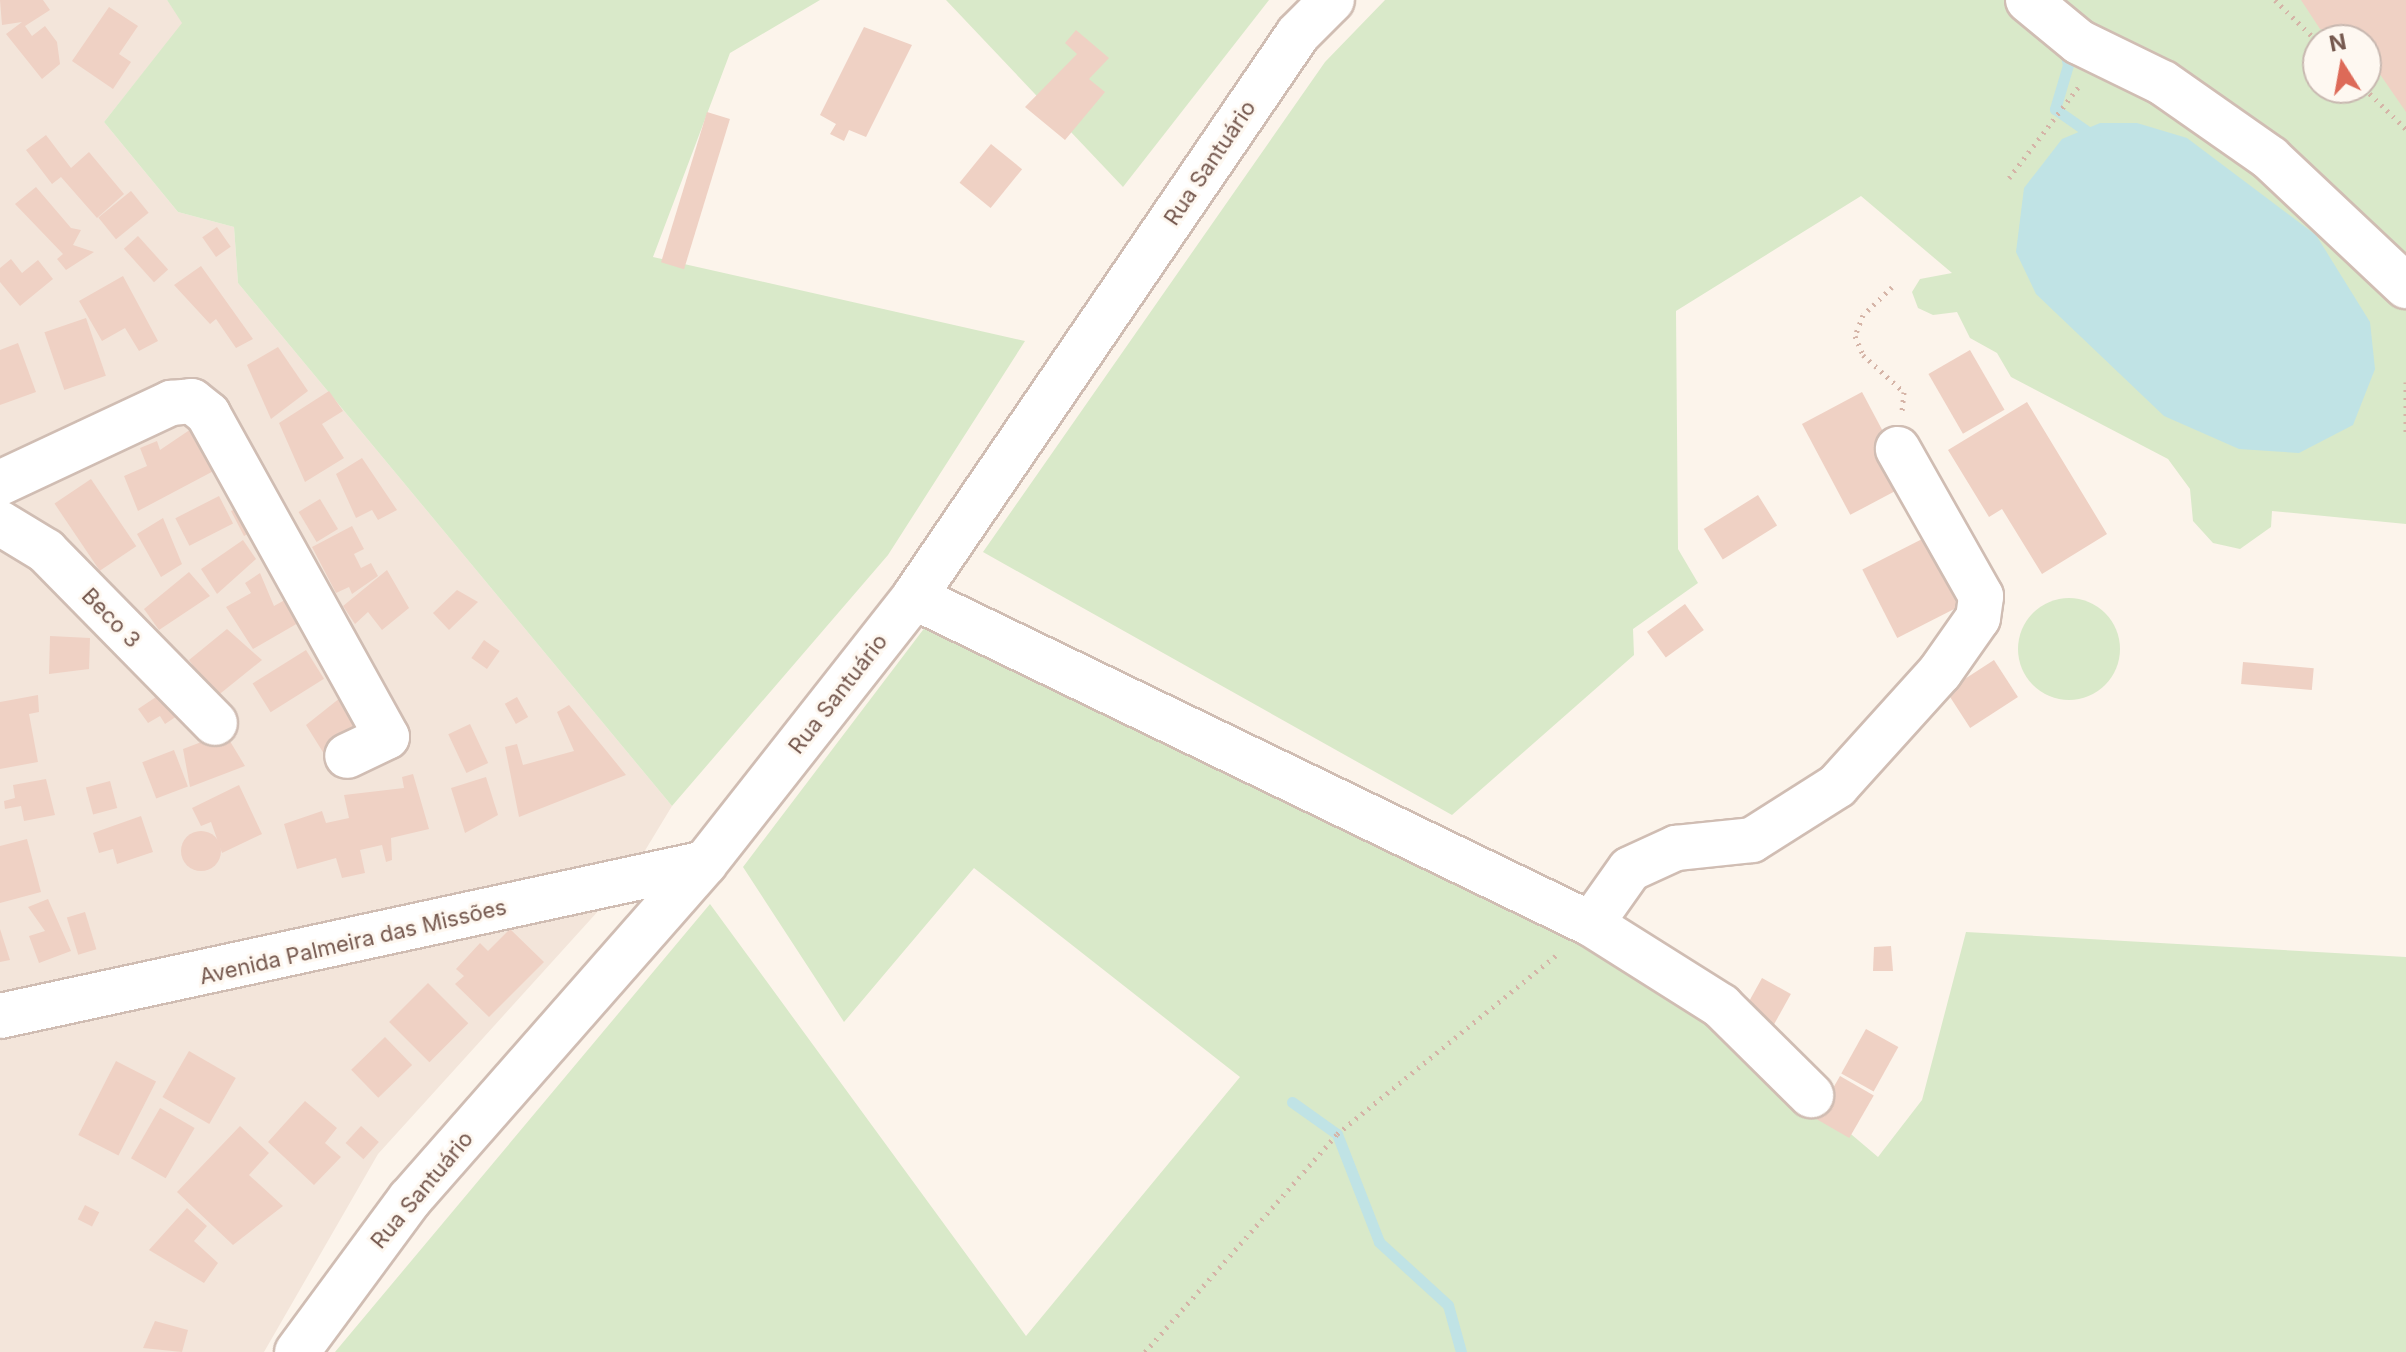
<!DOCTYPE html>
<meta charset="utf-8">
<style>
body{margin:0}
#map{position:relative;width:2406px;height:1352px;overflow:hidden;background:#fcf4eb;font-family:Inter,sans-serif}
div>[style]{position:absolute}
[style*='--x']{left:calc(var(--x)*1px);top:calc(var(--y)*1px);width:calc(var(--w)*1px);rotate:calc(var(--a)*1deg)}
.residential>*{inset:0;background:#f3e5da}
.green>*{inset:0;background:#d9e9c9}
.round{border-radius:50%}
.water>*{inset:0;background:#c0e3e5}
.stream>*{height:11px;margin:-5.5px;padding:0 5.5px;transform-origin:5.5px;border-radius:5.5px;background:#c0e3e5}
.building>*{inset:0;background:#efd1c4;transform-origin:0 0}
.path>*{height:5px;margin-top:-2.5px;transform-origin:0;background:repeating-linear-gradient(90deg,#d5b4a7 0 2px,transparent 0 8px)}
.roads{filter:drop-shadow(2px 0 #d0bdb3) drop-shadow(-2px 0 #d0bdb3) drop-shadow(0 2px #d0bdb3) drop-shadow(0 -2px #d0bdb3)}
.minor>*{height:44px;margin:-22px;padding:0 22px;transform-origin:22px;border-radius:22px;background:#fff}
span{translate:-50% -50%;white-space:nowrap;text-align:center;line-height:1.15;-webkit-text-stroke:6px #fef8f1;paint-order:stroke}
.street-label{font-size:22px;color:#76594f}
.north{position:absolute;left:2302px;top:24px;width:80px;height:80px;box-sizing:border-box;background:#fef8f1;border:2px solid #c8b8b0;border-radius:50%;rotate:349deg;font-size:22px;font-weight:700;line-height:32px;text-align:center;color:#76594f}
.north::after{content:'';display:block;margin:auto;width:28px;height:36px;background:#dd6a58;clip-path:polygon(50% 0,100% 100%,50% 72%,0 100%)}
</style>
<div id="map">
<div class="residential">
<i style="clip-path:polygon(0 0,167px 0,183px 23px,104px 122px,178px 212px,234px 227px,238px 283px,672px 806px,629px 877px,378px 1154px,264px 1352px,0 1352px)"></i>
</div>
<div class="green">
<i style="clip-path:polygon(167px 0,820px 0,730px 53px,653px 257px,1025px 341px,888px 555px,672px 806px,238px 283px,234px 227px,178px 212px,104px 122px,182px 23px)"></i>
<i style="clip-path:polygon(946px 0,1269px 0,1123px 187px)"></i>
<i style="clip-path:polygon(evenodd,1385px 0,2406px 0,2406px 524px,2272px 511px,2271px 527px,2240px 549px,2213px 543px,2193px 521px,2190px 489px,2168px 459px,2011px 377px,1997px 353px,1970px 338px,1957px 312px,1933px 315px,1918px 308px,1912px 292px,1920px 279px,1952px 273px,1861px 196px,1676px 311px,1678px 549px,1698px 583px,1633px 629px,1634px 655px,1452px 815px,983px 552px,1325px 62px,1385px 0,2318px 40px,2366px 40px,2366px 88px,2318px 88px,2318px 40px)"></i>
<i class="round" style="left:2018px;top:598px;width:102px;height:102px"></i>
<i style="clip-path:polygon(929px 622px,1688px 996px,1878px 1157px,1922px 1100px,1966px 932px,2406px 957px,2406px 1352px,335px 1352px,710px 904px,1026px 1336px,1240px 1077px,974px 868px,844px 1022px,743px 867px)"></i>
</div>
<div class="water">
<i style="clip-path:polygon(2100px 123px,2137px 123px,2187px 138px,2316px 235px,2370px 322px,2375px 369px,2353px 425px,2299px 453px,2239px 449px,2164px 416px,2036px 294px,2016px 252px,2024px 188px,2062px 139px)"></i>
</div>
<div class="stream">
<i style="--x:2064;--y:46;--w:19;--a:78"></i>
<i style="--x:2068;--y:65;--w:46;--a:106.5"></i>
<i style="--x:2055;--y:109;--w:49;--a:35"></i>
<i style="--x:1292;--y:1102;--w:55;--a:35.4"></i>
<i style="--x:1337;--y:1134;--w:116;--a:68.7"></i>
<i style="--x:1379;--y:1242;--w:93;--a:42.4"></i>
<i style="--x:1448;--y:1305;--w:49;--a:74.5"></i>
</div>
<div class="building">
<i style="clip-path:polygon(0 0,43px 0,50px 10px,25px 26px,32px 36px,45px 26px,57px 42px,60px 64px,42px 79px,6px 34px,22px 22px,2px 25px)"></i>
<i style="clip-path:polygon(2301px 0,2406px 0,2406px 112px,2366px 54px,2366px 40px,2320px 29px)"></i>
<i style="clip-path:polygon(109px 7px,138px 26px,119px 54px,131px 62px,113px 89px,72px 61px)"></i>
<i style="clip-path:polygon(864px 27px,912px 45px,866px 137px,849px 130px,844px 141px,830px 134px,836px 124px,820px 115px)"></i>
<i style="clip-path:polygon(1076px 30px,1109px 58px,1089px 79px,1105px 92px,1065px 140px,1025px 107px,1077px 54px,1065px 43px)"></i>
<i style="left:707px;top:112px;width:24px;height:157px;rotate:17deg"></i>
<i style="clip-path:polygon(46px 135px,71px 168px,89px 152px,124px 194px,97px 218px,61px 177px,52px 184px,26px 150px)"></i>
<i style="left:991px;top:144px;width:40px;height:50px;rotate:39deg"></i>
<i style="clip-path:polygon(36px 187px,71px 228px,81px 230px,73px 245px,94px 252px,66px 270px,57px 259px,63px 254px,15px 204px)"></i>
<i style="left:131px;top:191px;width:28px;height:42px;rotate:51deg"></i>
<i style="left:217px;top:227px;width:24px;height:18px;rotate:55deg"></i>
<i style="left:138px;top:236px;width:45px;height:19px;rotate:48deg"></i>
<i style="clip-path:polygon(11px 259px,22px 273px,38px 260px,53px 279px,20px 306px,0 282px,0 268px)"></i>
<i style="clip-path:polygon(201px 266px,253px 339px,236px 348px,216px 319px,210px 324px,174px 285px)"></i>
<i style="clip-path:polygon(123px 276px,158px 341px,139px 351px,125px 328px,102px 341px,79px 301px)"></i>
<i style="left:86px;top:318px;width:61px;height:44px;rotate:71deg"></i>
<i style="clip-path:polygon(18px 343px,36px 392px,0 405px,0 350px)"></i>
<i style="clip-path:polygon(278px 347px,308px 391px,271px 419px,247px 365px)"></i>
<i style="left:1970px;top:350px;width:69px;height:48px;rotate:60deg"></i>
<i style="clip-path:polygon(329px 391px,343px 411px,322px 424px,344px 458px,305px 482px,279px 423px)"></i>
<i style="left:1862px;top:392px;width:103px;height:68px;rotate:62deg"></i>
<i style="clip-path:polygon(2027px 402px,2107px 534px,2042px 574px,2002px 509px,1989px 517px,1948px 450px)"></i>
<i style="clip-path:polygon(197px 425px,223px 466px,138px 511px,124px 476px,147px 466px,140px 448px,157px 441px,160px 450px)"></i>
<i style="clip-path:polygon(362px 458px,397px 510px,378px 520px,372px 510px,356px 518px,336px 474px)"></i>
<i style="left:91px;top:479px;width:81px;height:44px;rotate:56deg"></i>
<i style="left:1758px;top:495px;width:36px;height:64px;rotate:58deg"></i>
<i style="left:219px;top:496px;width:31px;height:49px;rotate:63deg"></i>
<i style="left:320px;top:499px;width:35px;height:25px;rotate:59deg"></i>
<i style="clip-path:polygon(247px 503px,262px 526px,244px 536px,231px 511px)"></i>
<i style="clip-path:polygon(163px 518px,182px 564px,161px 577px,137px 534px)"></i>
<i style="clip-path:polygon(352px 526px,364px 549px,354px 554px,361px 568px,371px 563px,378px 576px,352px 594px,349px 587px,336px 593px,312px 547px)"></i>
<i style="left:1930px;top:535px;width:77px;height:76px;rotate:63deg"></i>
<i style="clip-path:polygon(243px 540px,256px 559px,217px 594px,201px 569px)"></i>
<i style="clip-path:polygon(387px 570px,409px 608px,382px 630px,368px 612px,355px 624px,343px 606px)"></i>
<i style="clip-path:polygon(189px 572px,210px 596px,159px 630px,144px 609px)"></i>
<i style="clip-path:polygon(260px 573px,274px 606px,292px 596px,305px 619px,253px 649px,226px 607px,251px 593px,245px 583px)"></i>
<i style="clip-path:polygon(457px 590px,478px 602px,449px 630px,433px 613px)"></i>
<i style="left:1685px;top:604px;width:32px;height:47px;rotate:54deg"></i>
<i style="clip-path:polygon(227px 629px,262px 660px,216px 697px,189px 660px)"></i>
<i style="clip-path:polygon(50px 636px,90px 638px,89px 669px,49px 674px)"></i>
<i style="left:484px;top:640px;width:19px;height:22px;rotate:35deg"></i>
<i style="left:306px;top:650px;width:34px;height:63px;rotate:58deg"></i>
<i style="left:1994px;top:660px;width:44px;height:57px;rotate:57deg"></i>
<i style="left:2243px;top:662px;width:71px;height:22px;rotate:5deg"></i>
<i style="clip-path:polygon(168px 689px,183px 712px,165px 724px,160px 716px,148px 723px,138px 709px)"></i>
<i style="clip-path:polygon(345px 694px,365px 718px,326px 757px,306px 725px)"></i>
<i style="clip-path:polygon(38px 695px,39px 712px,29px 714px,38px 762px,0 769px,0 702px)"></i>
<i style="left:517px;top:697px;width:23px;height:14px;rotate:61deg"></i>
<i style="clip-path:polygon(569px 705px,626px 775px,519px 817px,505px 747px,517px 744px,523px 765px,574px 751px,557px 712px)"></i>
<i style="left:470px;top:724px;width:43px;height:24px;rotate:65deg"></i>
<i style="clip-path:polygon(225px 733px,245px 766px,190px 787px,183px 749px)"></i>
<i style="left:174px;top:750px;width:39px;height:34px;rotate:69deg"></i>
<i style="clip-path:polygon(413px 774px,429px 829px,391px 838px,392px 860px,386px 862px,382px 845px,360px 850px,365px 873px,342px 878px,336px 858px,297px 869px,284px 824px,322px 811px,326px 823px,349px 818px,344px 795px,404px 788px,402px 777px)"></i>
<i style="clip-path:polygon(486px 777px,498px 815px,465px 833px,451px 788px)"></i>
<i style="clip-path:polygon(46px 779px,55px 815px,24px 821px,21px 806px,5px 809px,4px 801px,15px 798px,13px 785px)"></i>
<i style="left:110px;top:781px;width:28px;height:25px;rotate:75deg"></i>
<i style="clip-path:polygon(239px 785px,262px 834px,222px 853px,211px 822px,201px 826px,192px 808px)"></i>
<i style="clip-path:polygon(141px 816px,153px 852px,117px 864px,113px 849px,99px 853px,93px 833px)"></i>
<i class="round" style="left:181px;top:831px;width:40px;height:40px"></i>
<i style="clip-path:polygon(27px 839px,41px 892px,0 903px,0 846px)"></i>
<i style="clip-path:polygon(48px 899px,71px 951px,39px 963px,29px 936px,45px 931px,28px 907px)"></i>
<i style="left:85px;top:912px;width:39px;height:19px;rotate:73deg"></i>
<i style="clip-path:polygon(0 929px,10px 960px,0 962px)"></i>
<i style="clip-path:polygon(510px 929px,544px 962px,489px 1017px,455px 984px,464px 976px,456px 969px,480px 943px,488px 951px)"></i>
<i style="clip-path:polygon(1891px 946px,1893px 971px,1873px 971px,1874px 947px)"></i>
<i style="left:1762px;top:978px;width:33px;height:38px;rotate:29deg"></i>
<i style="left:428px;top:983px;width:57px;height:55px;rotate:45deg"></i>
<i style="left:1866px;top:1029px;width:37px;height:51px;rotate:29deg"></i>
<i style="left:385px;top:1037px;width:39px;height:47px;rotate:46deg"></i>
<i style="left:189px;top:1051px;width:54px;height:53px;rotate:30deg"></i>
<i style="left:116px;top:1061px;width:45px;height:83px;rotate:27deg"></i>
<i style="left:1840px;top:1076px;width:39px;height:49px;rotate:30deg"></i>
<i style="clip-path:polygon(305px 1101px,337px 1128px,325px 1143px,341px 1157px,314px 1185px,268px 1142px)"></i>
<i style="left:160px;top:1108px;width:40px;height:58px;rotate:30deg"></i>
<i style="clip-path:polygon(240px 1126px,269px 1153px,249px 1175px,283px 1206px,233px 1245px,177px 1192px)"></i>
<i style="left:361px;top:1126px;width:24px;height:23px;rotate:42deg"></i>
<i style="left:85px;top:1205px;width:16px;height:16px;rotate:27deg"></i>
<i style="clip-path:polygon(187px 1208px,207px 1226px,194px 1241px,218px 1263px,204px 1283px,149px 1250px)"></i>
<i style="clip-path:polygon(155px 1321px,188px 1330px,182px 1352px,143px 1348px)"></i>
</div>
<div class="path">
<i style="--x:2275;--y:0;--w:60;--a:44.3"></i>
<i style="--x:2364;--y:88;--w:59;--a:44.3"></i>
<i style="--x:2009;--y:178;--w:116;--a:-52.7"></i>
<i style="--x:1892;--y:287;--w:40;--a:136"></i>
<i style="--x:1863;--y:315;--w:22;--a:111"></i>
<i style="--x:1855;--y:336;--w:21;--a:67"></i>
<i style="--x:1863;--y:355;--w:55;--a:42.1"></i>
<i style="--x:1904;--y:392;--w:20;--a:96"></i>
<i style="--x:2406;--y:382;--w:53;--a:90"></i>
<i style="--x:1145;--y:1352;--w:290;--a:-48.6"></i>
<i style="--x:1337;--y:1134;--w:285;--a:-39.2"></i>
</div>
<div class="roads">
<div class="minor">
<i style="--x:2028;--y:0;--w:66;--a:39.5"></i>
<i style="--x:2079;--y:42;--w:93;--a:26"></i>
<i style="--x:2163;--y:83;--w:131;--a:35"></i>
<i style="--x:2270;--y:158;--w:187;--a:43.3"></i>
<i style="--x:0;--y:483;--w:189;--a:-25.1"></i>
<i style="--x:171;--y:403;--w:21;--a:-5"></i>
<i style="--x:192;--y:401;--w:21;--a:39"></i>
<i style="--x:208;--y:414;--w:369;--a:61"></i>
<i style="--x:387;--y:737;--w:44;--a:154.6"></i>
<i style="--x:0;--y:523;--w:54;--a:31.3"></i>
<i style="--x:46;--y:551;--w:241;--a:45.5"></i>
<i style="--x:914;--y:597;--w:752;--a:25.78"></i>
<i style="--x:1591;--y:924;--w:154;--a:32.2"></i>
<i style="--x:1721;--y:1006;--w:127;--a:44.7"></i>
<i style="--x:1591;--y:924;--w:67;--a:-54.7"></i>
<i style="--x:1630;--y:869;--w:51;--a:-24.5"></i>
<i style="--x:1676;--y:848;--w:76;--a:-6"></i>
<i style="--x:1752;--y:840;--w:101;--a:-32.4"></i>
<i style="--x:1837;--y:786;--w:154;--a:-47.9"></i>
<i style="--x:1940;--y:672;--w:66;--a:-54.9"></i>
<i style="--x:1978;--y:618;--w:22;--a:-82"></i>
<i style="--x:1981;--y:596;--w:169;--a:-119.5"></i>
<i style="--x:0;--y:1016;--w:721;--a:-12.24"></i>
<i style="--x:297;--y:1352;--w:190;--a:-53.6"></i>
<i style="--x:410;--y:1199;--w:447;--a:-48.7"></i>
<i style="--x:705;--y:863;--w:338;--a:-51.8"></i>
<i style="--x:914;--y:597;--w:681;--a:-55.7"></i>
<i style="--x:1298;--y:34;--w:48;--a:-45"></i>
</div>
</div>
<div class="street-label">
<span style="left:1210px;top:163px;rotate:-56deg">Rua Santuário</span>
<span style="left:111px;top:618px;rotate:46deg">Beco 3</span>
<span style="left:838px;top:694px;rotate:-52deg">Rua Santuário</span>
<span style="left:353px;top:942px;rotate:-13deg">Avenida Palmeira das Missões</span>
<span style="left:422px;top:1190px;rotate:-50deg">Rua Santuário</span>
</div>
<div class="north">N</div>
</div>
